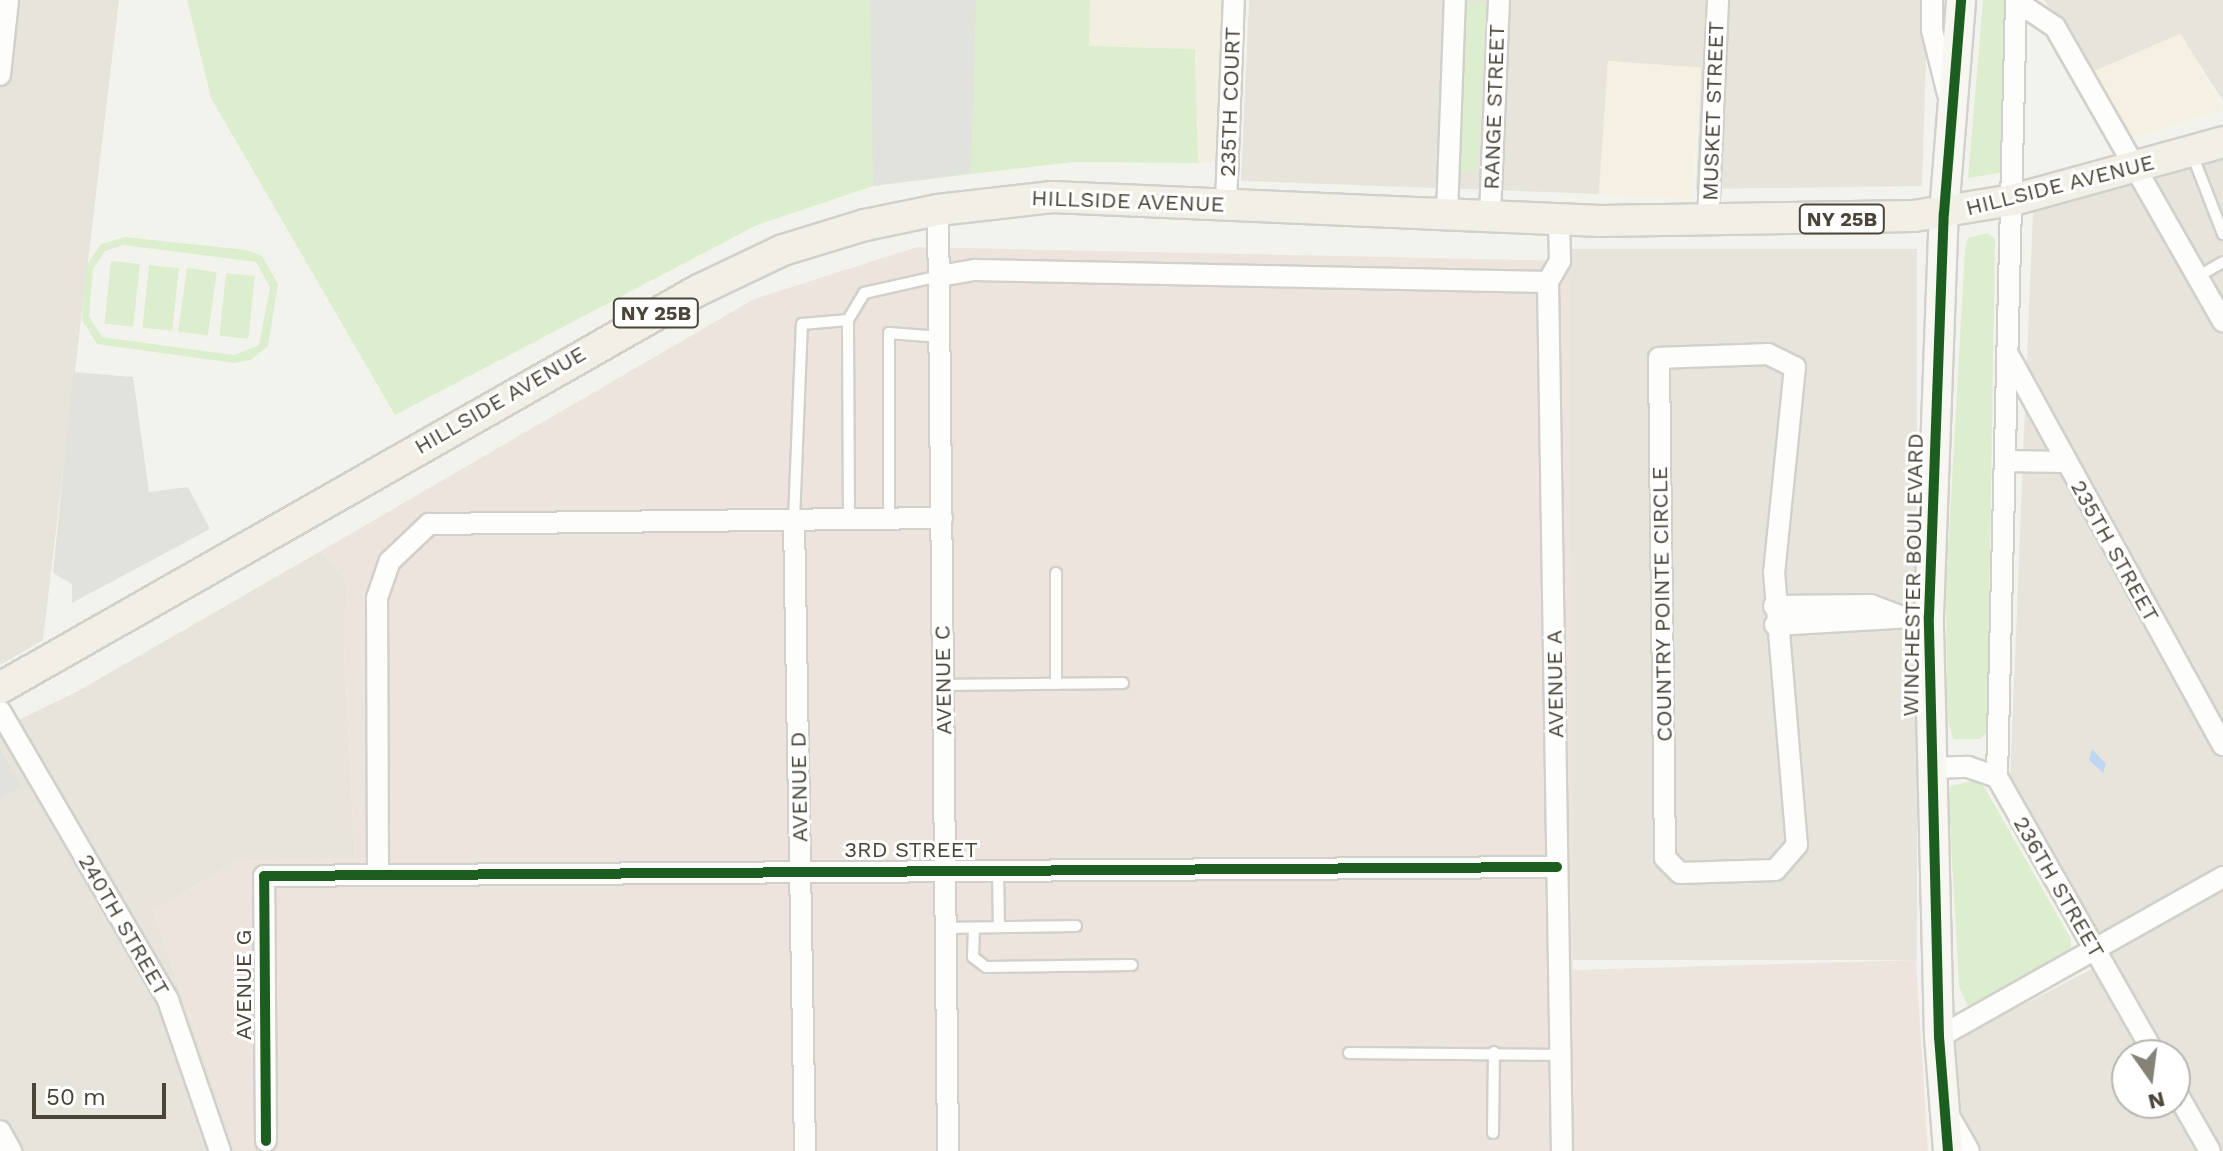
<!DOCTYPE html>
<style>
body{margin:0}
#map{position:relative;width:2223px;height:1151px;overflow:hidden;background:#f3f3ee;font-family:"Work Sans",sans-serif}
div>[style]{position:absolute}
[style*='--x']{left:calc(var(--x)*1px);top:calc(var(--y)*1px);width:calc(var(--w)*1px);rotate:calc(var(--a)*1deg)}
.residential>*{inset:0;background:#e7e5db;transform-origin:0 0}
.commercial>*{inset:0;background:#f5f0e1;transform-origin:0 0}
.education>*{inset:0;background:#f1efe0}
.medical>*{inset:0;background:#eee4de}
.green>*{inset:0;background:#dceece;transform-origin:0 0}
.parking>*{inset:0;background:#e2e2dc}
.water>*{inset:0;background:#bed6f2}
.roads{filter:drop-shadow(2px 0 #d1d0cb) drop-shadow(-2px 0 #d1d0cb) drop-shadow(0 2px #d1d0cb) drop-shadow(0 -2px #d1d0cb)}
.lane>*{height:10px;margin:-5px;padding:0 5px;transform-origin:5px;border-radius:5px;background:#fdfdfc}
.street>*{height:20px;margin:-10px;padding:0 10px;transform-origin:10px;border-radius:10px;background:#fdfdfc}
.secondary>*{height:28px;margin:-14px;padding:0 14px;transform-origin:14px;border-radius:14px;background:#f7f6f1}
.primary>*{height:30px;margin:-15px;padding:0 15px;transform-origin:15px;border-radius:15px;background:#f2f0e6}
.cycleway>*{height:10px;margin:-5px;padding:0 5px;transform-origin:5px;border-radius:5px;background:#1b5e20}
span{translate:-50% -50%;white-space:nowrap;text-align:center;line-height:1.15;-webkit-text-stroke:6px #fff;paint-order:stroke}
.shield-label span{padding:2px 6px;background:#fff;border:2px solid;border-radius:6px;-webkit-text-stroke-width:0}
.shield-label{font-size:20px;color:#4a4538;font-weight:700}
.street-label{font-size:22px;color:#4a4538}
.north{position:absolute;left:2111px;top:1039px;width:80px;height:80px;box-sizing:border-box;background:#fff;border:2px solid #b7b5af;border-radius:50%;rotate:166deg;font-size:22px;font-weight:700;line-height:32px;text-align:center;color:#4a4538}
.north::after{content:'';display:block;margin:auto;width:28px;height:36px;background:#858278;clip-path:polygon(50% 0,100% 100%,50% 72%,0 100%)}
.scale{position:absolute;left:32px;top:1083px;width:134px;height:36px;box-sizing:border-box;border:4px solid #4a4538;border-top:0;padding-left:10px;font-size:24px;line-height:28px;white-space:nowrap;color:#4a4538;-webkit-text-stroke:6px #fff;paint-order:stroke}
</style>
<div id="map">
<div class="residential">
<i style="clip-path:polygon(0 0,119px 0,43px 640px,0 665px)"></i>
<i style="clip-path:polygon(1249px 0,1928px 0,1922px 186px,1696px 189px,1701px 68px,1608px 61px,1602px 194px,1241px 181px)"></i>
<i style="clip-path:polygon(2044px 0,2223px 0,2223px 101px,2180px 34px,2090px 73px)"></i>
<i style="clip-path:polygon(evenodd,2223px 156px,2223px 1151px,1959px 1151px,1953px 1041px,2113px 958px,2010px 781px,2033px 210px,2223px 156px,2127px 1055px,2175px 1055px,2175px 1103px,2127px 1103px,2127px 1055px)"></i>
<i style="left:1917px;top:249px;width:711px;height:348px;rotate:90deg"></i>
<i style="clip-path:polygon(321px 551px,347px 583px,344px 647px,355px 858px,237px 861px,153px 911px,237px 1151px,0 1151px,0 729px,78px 691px)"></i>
</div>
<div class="commercial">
<i style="clip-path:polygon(2181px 34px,2223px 109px,2129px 140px,2090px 73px)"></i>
<i style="left:1608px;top:61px;width:93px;height:133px;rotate:4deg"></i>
</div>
<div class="education">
<i style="clip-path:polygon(1090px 0,1223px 0,1219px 162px,1198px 163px,1195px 49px,1089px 46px)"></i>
</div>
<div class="medical">
<i style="clip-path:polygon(917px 247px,1569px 261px,1573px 970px,1916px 960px,1928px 1151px,237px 1151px,153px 911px,237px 861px,355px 858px,344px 644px,347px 583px,321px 551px,754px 299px)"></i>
</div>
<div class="green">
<i style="clip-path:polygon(187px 0,1090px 0,1089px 46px,1195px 49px,1198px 163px,1073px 162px,873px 186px,757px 225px,395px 415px,211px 98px)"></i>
<i style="clip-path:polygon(1983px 0,2007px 0,2005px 172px,1968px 178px)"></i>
<i style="left:1464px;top:2px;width:22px;height:169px;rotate:3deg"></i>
<i style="clip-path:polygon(1987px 233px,1995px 238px,1987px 732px,1980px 739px,1953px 739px,1947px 716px,1946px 587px,1965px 250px,1968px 238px)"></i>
<i style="clip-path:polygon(evenodd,125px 237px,246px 250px,262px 256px,278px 284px,268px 346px,251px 360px,234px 363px,97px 344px,82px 320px,86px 266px,101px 244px,125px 237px,123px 245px,256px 262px,270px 287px,259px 345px,234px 355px,102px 337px,89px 316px,93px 269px,105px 251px,123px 245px)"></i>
<i style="left:111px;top:261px;width:29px;height:63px;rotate:6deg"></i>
<i style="left:149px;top:265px;width:30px;height:63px;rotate:6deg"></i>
<i style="left:187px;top:268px;width:30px;height:64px;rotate:8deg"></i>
<i style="left:226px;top:273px;width:29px;height:63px;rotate:6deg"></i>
<i style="clip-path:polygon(1975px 780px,1982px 783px,2071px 939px,2071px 949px,1968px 1006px,1959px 987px,1948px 787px)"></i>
</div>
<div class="parking">
<i style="clip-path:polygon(870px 0,976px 0,971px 173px,873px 186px)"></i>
<i style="clip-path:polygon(73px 372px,133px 377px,149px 492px,188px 487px,210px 529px,72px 603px,72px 584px,53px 573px)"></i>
<i style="clip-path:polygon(0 749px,22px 787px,0 799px)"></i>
</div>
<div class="water">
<i style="clip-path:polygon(2092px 749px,2106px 764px,2103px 773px,2089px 760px)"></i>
</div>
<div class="roads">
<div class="lane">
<i style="--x:2192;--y:154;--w:86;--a:68.8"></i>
<i style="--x:2197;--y:277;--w:30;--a:-30"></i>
<i style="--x:849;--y:519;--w:199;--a:-90.3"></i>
<i style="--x:848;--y:320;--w:31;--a:-59"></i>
<i style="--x:864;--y:293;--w:78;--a:-12.6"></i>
<i style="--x:889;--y:519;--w:186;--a:-90"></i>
<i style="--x:889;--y:333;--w:51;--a:4.5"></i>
<i style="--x:794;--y:520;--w:196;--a:-87.7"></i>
<i style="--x:802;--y:324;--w:46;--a:-5"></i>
<i style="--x:1056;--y:573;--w:111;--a:90"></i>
<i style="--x:943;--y:685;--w:180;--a:-0.6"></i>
<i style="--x:998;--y:870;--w:57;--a:89"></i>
<i style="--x:946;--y:928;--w:130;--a:-0.9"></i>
<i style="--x:974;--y:928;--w:29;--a:92"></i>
<i style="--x:973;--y:957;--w:16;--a:38"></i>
<i style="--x:986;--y:967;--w:146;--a:-0.8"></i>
<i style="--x:1349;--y:1053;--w:212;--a:0.5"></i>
<i style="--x:1493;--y:1133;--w:81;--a:-89.3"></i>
</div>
<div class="street">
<i style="--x:1932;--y:0;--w:30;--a:90"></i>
<i style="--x:1932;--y:30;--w:66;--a:76"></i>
<i style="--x:2016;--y:1;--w:47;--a:33.7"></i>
<i style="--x:2055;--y:27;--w:339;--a:60.3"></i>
<i style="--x:0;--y:75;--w:75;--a:-83.9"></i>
<i style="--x:1226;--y:204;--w:204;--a:-87.8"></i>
<i style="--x:938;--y:210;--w:941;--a:89.39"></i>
<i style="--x:1447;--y:214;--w:214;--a:-87.9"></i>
<i style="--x:1490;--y:215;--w:215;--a:-87.6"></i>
<i style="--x:1559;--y:220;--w:41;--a:88.6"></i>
<i style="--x:1560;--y:261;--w:24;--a:120"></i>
<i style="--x:1548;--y:282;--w:869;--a:89.08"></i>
<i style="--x:1708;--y:221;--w:221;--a:-87.4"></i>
<i style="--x:940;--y:276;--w:36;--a:-10"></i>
<i style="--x:975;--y:270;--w:573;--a:1.2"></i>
<i style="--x:1768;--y:354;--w:30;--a:26"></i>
<i style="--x:1795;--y:367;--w:206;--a:95.8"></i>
<i style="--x:1774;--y:572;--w:274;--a:85.2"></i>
<i style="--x:1797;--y:845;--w:33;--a:131"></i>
<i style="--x:1775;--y:870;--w:95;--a:178.2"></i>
<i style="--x:1680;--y:873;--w:21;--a:-135"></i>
<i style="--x:1665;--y:858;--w:500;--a:-90.69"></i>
<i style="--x:1659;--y:358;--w:109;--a:-2.1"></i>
<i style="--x:2009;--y:356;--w:444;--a:61.2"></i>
<i style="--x:2005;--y:461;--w:60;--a:1"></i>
<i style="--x:794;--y:520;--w:631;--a:89"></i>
<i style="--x:1774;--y:606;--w:97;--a:-0.6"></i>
<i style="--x:1871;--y:605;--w:31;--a:21"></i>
<i style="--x:1775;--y:625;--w:154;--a:-3.3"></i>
<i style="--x:0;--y:711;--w:334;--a:59.8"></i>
<i style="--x:168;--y:1000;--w:160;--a:71"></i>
<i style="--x:1932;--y:768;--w:36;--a:-2"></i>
<i style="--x:1968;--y:767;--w:31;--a:19"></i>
<i style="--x:1997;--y:777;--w:320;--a:60.4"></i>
<i style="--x:1997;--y:777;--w:777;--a:-88.6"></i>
<i style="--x:378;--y:873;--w:275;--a:-90.2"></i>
<i style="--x:377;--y:598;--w:39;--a:-71"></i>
<i style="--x:390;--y:561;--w:54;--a:-43.5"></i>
<i style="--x:429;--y:524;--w:513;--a:-0.67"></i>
<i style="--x:1939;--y:1037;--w:326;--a:-29.4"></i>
<i style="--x:2175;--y:1090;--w:70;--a:60.2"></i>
<i style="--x:1949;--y:1116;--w:40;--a:60.3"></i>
<i style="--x:0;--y:1131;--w:23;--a:61"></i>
<i style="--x:266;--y:1141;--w:265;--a:-90.4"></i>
<i style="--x:264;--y:876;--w:1293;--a:-0.4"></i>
</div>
<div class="secondary">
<i style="--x:1948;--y:1151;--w:114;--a:-94.5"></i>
<i style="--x:1939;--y:1037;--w:421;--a:-91.4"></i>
<i style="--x:1929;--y:616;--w:403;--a:-87.9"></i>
<i style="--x:1944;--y:213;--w:214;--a:-85.4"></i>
</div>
<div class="primary">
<i style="--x:0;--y:688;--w:804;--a:-29.66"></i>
<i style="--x:699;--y:290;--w:93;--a:-25.5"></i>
<i style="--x:783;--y:250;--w:86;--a:-17"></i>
<i style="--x:865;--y:225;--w:75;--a:-11.6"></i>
<i style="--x:938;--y:210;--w:115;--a:-6.5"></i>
<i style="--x:1052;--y:197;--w:549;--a:2.51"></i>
<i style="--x:1600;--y:221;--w:314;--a:-0.9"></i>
<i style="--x:1914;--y:216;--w:100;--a:-9.2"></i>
<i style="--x:2013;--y:200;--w:218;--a:-15.4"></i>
</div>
</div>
<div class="cycleway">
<i style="--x:266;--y:1141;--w:265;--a:-90.4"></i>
<i style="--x:264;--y:876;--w:1293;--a:-0.4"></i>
<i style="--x:1948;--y:1151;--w:114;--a:-94.5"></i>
<i style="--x:1939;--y:1037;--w:421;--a:-91.4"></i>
<i style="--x:1929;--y:616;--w:403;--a:-87.9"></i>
<i style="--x:1944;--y:213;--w:214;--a:-85.4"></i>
</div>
<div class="shield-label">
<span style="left:1842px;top:219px">NY 25B</span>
<span style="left:656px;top:313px">NY 25B</span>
</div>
<div class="street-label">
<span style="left:1230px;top:102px;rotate:-88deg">235TH COURT</span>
<span style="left:1494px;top:107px;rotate:-88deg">RANGE STREET</span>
<span style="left:1713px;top:111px;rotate:-88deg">MUSKET STREET</span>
<span style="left:2060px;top:185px;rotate:-14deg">HILLSIDE AVENUE</span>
<span style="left:1128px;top:201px;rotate:2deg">HILLSIDE AVENUE</span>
<span style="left:500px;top:400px;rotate:-30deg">HILLSIDE AVENUE</span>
<span style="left:2115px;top:551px;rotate:61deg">235TH STREET</span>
<span style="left:1913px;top:575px;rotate:-89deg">WINCHESTER BOULEVARD</span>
<span style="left:1662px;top:604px;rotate:-91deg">COUNTRY POINTE CIRCLE</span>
<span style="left:943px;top:680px;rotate:-91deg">AVENUE C</span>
<span style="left:1555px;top:684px;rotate:-91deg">AVENUE A</span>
<span style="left:799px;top:787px;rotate:-91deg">AVENUE D</span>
<span style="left:911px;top:850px">3RD STREET</span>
<span style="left:2059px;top:887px;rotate:60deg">236TH STREET</span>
<span style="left:124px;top:925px;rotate:60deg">240TH STREET</span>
<span style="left:244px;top:985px;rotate:-90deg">AVENUE G</span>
</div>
<div class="north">N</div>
<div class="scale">50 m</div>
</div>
